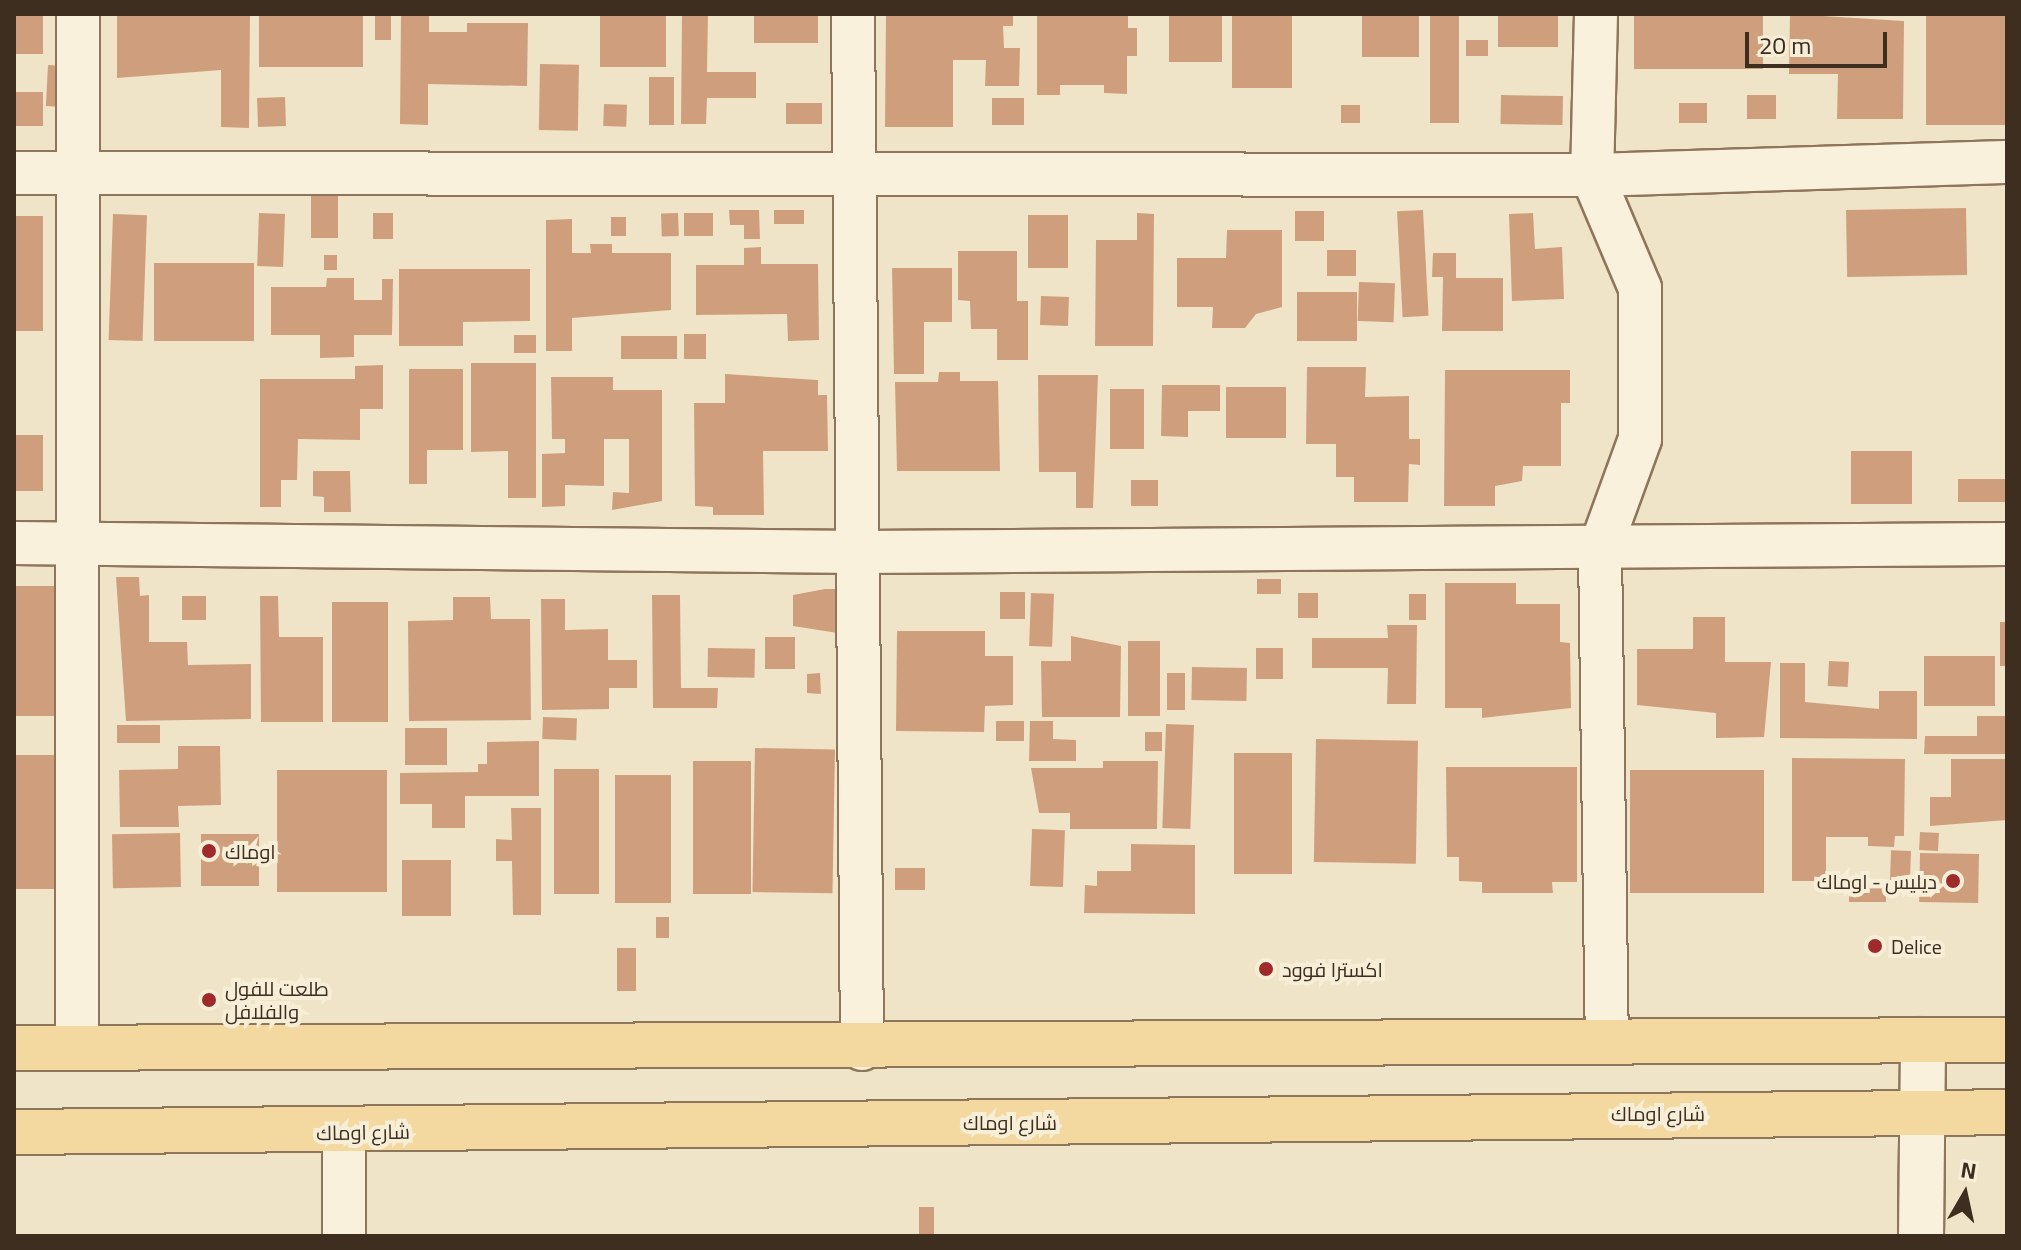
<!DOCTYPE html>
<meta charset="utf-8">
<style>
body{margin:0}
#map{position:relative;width:2021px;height:1250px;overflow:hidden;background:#f0e4c8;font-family:Georgia,Cairo,serif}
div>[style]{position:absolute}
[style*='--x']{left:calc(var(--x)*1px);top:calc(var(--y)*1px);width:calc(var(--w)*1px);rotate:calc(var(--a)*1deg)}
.building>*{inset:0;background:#cf9f7d;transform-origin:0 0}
.roads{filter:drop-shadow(2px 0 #8d765c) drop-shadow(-2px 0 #8d765c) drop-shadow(0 2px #8d765c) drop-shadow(0 -2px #8d765c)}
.minor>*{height:42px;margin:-21px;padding:0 21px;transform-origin:21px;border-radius:21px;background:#faf1dc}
.tertiary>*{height:44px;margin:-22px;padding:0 22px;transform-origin:22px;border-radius:22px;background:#faf1dc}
.primary>*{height:44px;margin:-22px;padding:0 22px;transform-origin:22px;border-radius:22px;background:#f3d9a0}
.dots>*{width:22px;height:22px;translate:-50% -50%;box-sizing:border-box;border:4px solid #f7eed8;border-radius:50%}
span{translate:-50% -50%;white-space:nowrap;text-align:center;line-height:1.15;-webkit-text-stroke:8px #f7eed8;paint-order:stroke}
.poi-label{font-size:20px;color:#3d2e20}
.left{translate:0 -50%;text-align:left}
.right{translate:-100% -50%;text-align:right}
.street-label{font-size:20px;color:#3d2e20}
.frame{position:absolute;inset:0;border:16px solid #3d2e20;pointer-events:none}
.north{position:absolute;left:1925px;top:1154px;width:80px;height:80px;-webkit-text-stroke:6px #f7eed8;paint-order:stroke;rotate:9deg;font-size:22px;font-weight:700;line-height:32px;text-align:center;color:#3d2e20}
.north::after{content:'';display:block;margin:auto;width:28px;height:36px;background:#3d2e20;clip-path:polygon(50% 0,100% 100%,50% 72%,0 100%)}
.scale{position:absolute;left:1745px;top:32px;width:142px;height:36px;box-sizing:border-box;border:4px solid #3d2e20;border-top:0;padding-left:10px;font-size:24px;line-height:28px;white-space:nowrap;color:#3d2e20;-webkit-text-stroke:6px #f7eed8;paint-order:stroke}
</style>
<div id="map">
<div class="building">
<i style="left:14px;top:14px;width:29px;height:40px"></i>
<i style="clip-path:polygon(117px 14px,250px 14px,249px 128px,221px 127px,221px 70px,117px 78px)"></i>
<i style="left:259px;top:14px;width:104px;height:53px"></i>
<i style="left:375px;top:14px;width:16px;height:26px"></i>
<i style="clip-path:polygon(401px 14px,429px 14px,429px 32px,467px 32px,467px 23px,528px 23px,527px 86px,428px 84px,428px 125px,400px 124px)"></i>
<i style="left:600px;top:14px;width:66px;height:53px"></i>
<i style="clip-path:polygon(682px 14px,708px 14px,707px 72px,756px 72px,756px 98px,707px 98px,706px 124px,681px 124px)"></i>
<i style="left:754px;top:14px;width:64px;height:29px"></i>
<i style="clip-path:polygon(886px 14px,1013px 14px,1013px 26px,1003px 26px,1004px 48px,1020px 48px,1019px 86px,985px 86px,986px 60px,953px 60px,953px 127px,885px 127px)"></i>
<i style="clip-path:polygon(1037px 14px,1128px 14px,1128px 28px,1137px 28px,1137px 56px,1127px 56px,1127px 94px,1104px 93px,1104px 85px,1060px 85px,1060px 95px,1037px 95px)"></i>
<i style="left:1169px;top:14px;width:53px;height:48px"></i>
<i style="left:1232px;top:14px;width:60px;height:74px"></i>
<i style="left:1362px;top:14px;width:57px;height:43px"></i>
<i style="left:1430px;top:14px;width:29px;height:109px"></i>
<i style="left:1498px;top:14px;width:60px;height:33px"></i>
<i style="left:1634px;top:14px;width:129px;height:55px"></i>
<i style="clip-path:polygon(1790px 14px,1904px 21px,1903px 119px,1837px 119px,1838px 74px,1789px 74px)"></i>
<i style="left:1926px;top:14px;width:81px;height:111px"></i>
<i style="left:1466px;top:40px;width:22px;height:16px"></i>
<i style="left:540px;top:64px;width:39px;height:66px;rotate:1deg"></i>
<i style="left:48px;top:65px;width:18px;height:41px;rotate:3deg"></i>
<i style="left:649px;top:77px;width:25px;height:48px"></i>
<i style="left:14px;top:92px;width:29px;height:34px"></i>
<i style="left:1501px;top:95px;width:62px;height:29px;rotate:1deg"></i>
<i style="left:1747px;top:95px;width:29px;height:24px"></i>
<i style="left:285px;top:97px;width:29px;height:28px;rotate:88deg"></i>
<i style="left:992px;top:98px;width:32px;height:27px"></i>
<i style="left:786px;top:103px;width:36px;height:21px"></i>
<i style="left:1679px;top:103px;width:28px;height:20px"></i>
<i style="left:604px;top:104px;width:23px;height:22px;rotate:2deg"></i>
<i style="left:1341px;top:105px;width:19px;height:18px"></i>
<i style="left:311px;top:196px;width:27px;height:42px"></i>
<i style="left:1966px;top:208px;width:67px;height:120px;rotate:89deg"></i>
<i style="clip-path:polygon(729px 210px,759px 210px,760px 239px,744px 239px,744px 225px,730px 225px)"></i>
<i style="left:774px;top:210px;width:30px;height:14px"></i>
<i style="left:1423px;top:210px;width:106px;height:26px;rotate:87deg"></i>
<i style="left:1295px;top:211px;width:29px;height:30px"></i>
<i style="left:259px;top:213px;width:26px;height:53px;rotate:2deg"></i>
<i style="left:373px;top:213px;width:20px;height:26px"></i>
<i style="left:678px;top:213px;width:23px;height:17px;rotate:88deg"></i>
<i style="left:684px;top:213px;width:29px;height:23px"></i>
<i style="clip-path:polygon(1137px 213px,1154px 214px,1153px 346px,1095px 346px,1096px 240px,1137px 240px)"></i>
<i style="clip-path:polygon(1533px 213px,1535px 249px,1562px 247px,1564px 299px,1512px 301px,1509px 214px)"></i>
<i style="left:113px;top:214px;width:34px;height:126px;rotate:2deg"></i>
<i style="left:1028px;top:215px;width:40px;height:53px"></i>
<i style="left:14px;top:216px;width:29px;height:115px"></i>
<i style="left:611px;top:217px;width:15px;height:19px"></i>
<i style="clip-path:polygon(572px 219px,572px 253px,591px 253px,590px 244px,612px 244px,612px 253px,671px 253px,671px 310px,572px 318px,572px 351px,546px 351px,546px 220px)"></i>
<i style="clip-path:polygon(1227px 230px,1282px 230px,1282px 307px,1256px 314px,1245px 328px,1212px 328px,1213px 307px,1177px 307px,1177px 258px,1226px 258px)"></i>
<i style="clip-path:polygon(761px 247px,761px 264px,818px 264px,819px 340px,788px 341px,787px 314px,696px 315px,696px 265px,744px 265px,744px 248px)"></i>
<i style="left:1356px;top:250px;width:26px;height:29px;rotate:90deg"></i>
<i style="clip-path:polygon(958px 251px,1017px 251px,1017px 301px,1028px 301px,1028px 360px,997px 360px,997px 329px,971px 329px,970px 301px,958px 300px)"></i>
<i style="clip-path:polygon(1433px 253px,1456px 253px,1456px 278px,1503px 278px,1503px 331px,1442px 331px,1443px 277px,1432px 277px)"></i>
<i style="left:324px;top:255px;width:13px;height:15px"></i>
<i style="left:154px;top:263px;width:100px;height:78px"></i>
<i style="clip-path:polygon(892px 268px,952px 268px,952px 322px,924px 322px,924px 374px,894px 374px)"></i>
<i style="clip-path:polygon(399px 269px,530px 269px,530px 321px,463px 322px,463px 346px,399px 346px)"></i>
<i style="clip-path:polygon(327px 278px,354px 278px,354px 300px,382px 300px,382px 279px,393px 279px,392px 335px,354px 335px,354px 357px,320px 358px,320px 335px,271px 335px,271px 287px,326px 287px)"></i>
<i style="left:1359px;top:282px;width:36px;height:39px;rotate:2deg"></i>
<i style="left:1297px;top:292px;width:60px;height:49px"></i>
<i style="left:1041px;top:296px;width:28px;height:29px;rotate:2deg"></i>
<i style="left:684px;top:334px;width:22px;height:25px"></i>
<i style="left:514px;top:335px;width:22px;height:18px"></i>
<i style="left:621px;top:336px;width:56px;height:23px"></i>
<i style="clip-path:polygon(471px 363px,536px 363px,536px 498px,508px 498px,508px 451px,471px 452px)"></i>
<i style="clip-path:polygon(383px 365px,383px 409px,360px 409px,360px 440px,298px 439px,297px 480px,281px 480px,281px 507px,260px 507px,260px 379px,355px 379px,355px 366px)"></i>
<i style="clip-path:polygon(1307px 367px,1366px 367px,1365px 397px,1409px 396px,1409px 439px,1420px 439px,1420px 465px,1409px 464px,1408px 502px,1354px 502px,1354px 477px,1336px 477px,1336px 444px,1306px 444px)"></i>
<i style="clip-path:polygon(409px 369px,463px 369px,463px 450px,427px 450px,427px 484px,409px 484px)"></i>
<i style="clip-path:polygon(1445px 370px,1570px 370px,1570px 403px,1561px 403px,1561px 466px,1523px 466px,1522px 481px,1495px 486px,1495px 506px,1444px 506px)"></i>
<i style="clip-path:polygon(939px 372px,960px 372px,960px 381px,998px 381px,1000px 471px,897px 471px,895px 382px,938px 382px)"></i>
<i style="clip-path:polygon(725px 374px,818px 380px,818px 395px,827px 395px,828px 451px,763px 451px,764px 515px,713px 515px,713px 507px,695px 506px,694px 403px,725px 403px)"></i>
<i style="clip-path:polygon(1038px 375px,1098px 375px,1093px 508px,1076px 508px,1076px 472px,1039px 472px)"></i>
<i style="clip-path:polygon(551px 377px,613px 377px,613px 390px,662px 390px,662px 501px,612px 510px,613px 492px,629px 493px,629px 439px,604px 439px,604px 486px,565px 485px,565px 506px,542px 507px,542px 454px,565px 453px,565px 439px,552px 439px)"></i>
<i style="clip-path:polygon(1162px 385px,1220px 385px,1220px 411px,1188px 411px,1188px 437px,1161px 436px)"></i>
<i style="left:1226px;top:387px;width:60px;height:51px"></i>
<i style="left:1110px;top:389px;width:34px;height:60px"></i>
<i style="left:14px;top:435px;width:29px;height:56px"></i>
<i style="left:1851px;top:451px;width:61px;height:53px"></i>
<i style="clip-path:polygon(313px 471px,350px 471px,351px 512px,324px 512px,324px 497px,313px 496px)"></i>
<i style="left:1958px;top:479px;width:49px;height:23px"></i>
<i style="left:1131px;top:480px;width:27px;height:26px"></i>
<i style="clip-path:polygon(116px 577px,139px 577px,140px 596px,149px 595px,149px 642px,187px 642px,188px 665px,251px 664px,251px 719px,126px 721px)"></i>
<i style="left:1281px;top:579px;width:15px;height:24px;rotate:90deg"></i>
<i style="clip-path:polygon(1445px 583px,1516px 583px,1516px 604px,1560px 604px,1560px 642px,1570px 643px,1571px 708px,1482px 718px,1482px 708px,1445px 708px)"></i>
<i style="left:14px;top:586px;width:40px;height:130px"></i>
<i style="clip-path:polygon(825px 589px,844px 589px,844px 634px,793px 626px,793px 595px)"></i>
<i style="left:1000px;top:592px;width:25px;height:27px"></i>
<i style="left:1031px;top:593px;width:23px;height:53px;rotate:2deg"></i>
<i style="left:1298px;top:593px;width:20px;height:25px"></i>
<i style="left:1426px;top:594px;width:26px;height:17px;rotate:90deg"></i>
<i style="clip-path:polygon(652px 595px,680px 595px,681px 688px,718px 688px,717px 708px,653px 708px)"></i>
<i style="left:182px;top:596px;width:24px;height:24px"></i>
<i style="clip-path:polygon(260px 596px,278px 596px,279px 637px,323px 637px,323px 722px,261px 722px)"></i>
<i style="clip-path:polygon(453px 597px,490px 597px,491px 619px,530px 619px,531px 720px,409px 721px,408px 621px,453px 620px)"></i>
<i style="clip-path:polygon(541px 599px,565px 599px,565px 630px,608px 629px,608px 660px,637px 660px,637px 688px,609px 688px,609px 709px,542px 710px)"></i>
<i style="left:332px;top:602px;width:56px;height:120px"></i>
<i style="clip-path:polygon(1693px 617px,1725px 617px,1725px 662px,1771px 662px,1764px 737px,1716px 738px,1716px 713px,1637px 705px,1637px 649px,1693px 649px)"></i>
<i style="left:2000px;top:622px;width:7px;height:44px"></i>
<i style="clip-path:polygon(1387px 625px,1417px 625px,1416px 704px,1387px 704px,1388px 668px,1312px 668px,1312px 638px,1388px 638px)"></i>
<i style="clip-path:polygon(897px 631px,985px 631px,985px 656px,1013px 656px,1013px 705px,985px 706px,984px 732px,896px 731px)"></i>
<i style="clip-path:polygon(1071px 636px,1121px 646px,1120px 717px,1042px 717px,1041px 661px,1071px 661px)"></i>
<i style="left:765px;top:637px;width:30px;height:32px"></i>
<i style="left:1128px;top:641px;width:32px;height:75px"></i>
<i style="left:708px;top:648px;width:47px;height:29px;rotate:1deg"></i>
<i style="left:1256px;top:648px;width:27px;height:31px"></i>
<i style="left:1924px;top:656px;width:71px;height:50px"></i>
<i style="left:1829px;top:661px;width:20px;height:25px;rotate:3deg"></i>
<i style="clip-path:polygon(1780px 663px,1805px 663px,1805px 702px,1879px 709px,1879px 691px,1917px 691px,1917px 739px,1780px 738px)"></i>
<i style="left:1192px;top:667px;width:55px;height:33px;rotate:1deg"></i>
<i style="clip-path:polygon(820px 673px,821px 694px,807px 693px,807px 674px)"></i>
<i style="left:1167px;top:673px;width:18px;height:37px"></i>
<i style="clip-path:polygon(1977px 716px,2007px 716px,2007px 754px,1924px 754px,1925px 736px,1977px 736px)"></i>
<i style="left:543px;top:717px;width:34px;height:22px;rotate:2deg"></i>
<i style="left:996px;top:721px;width:28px;height:20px"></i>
<i style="clip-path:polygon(1030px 721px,1053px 721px,1053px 739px,1076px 740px,1076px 761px,1029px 761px)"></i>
<i style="left:1166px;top:724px;width:28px;height:104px;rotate:2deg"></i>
<i style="left:160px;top:725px;width:18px;height:43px;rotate:90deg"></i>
<i style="left:405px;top:728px;width:42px;height:37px"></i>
<i style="left:1145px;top:732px;width:17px;height:19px"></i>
<i style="left:1316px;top:739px;width:102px;height:123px;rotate:1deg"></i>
<i style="clip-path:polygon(539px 741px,539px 796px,465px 796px,465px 828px,432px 828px,432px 804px,400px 804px,400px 773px,478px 772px,478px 764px,487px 764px,487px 742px)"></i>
<i style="clip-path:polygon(178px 746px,220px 746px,221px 805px,178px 806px,179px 827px,120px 827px,119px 770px,178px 769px)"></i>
<i style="left:755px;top:748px;width:80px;height:144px;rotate:1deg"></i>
<i style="left:1234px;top:753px;width:58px;height:121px"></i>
<i style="left:14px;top:755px;width:42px;height:134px"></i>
<i style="clip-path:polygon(1792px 758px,1905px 759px,1904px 836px,1895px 836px,1894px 847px,1868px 846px,1868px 837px,1826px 837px,1826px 881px,1792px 881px)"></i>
<i style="clip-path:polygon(1951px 759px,2007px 759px,2007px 820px,1930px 826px,1930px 797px,1951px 797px)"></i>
<i style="left:693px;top:761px;width:58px;height:133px"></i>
<i style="clip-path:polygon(1103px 761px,1158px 761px,1157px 829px,1070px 829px,1070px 813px,1039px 813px,1031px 768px,1103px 768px)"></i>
<i style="clip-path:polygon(1446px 767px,1577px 767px,1577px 882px,1552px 882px,1553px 893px,1482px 893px,1482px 882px,1459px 881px,1459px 857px,1447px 857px)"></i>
<i style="left:554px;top:769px;width:45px;height:125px"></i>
<i style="left:387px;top:770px;width:122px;height:110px;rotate:90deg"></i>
<i style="left:1630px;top:770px;width:134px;height:123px"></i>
<i style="left:615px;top:775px;width:56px;height:128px"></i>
<i style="clip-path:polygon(511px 808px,541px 808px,541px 915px,513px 915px,512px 861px,496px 861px,496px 839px,512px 840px)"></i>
<i style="left:1032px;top:829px;width:33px;height:57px;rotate:2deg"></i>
<i style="left:1920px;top:832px;width:19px;height:18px;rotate:3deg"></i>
<i style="left:180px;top:833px;width:54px;height:68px;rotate:89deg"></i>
<i style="left:201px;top:834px;width:58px;height:52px"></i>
<i style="clip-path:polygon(1131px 844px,1195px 845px,1195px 914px,1084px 913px,1085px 885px,1097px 886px,1097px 871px,1131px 871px)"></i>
<i style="left:1911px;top:851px;width:32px;height:20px;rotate:92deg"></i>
<i style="left:1920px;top:853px;width:59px;height:49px;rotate:1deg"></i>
<i style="left:451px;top:860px;width:56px;height:49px;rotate:90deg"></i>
<i style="left:895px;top:868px;width:30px;height:22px"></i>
<i style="left:1849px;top:883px;width:37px;height:19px"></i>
<i style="left:656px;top:917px;width:13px;height:21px"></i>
<i style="left:617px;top:948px;width:19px;height:43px"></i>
<i style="left:919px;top:1207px;width:15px;height:28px"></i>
</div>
<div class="roads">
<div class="minor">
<i style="--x:853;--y:14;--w:1035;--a:89.5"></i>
<i style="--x:1596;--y:14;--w:161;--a:91.4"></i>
<i style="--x:1592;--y:175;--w:123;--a:67"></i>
<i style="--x:1640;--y:288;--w:151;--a:90"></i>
<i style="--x:1640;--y:439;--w:117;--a:110"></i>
<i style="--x:1600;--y:549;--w:492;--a:89.2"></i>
<i style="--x:14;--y:173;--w:1578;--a:0.07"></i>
<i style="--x:1592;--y:175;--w:415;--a:-1.8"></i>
<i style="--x:14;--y:543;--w:845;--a:0.61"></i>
<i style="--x:859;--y:552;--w:1148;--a:-0.4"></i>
<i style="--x:77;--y:1048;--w:1034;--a:-89.94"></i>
<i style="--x:344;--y:1236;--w:103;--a:-90"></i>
</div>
<div class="tertiary">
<i style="--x:1921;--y:1236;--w:196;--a:-89.4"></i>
</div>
<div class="primary">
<i style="--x:14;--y:1048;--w:1993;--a:-0.23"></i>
<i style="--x:14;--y:1132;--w:1993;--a:-0.57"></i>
</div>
</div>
<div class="dots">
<i style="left:209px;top:851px;background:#9e2a2b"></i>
<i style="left:1953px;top:881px;background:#9e2a2b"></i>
<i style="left:1875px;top:946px;background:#9e2a2b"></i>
<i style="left:1266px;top:969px;background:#9e2a2b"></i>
<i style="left:209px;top:1000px;background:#9e2a2b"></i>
</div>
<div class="poi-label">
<span class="left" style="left:225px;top:851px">اوماك</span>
<span class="right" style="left:1937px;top:881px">ديليس - اوماك</span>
<span class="left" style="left:1891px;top:946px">Delice</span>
<span class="left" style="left:1282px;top:969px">اكسترا فوود</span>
<span class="left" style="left:225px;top:1000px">طلعت للفول<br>والفلافل</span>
</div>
<div class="street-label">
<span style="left:1658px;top:1113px">شارع اوماك</span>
<span style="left:1010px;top:1122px">شارع اوماك</span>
<span style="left:363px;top:1132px;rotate:-1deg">شارع اوماك</span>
</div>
<div class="frame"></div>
<div class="north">N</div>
<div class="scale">20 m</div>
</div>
